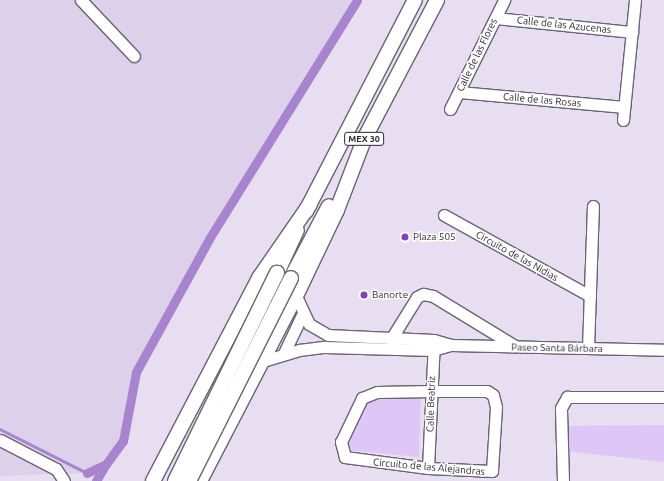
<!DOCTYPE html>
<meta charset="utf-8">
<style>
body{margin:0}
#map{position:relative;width:664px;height:481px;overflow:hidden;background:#e7def1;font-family:Ubuntu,sans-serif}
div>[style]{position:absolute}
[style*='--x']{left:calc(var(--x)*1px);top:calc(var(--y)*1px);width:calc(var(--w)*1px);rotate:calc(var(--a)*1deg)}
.built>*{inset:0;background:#dcd0ea}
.green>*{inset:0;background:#dec7f7}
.stream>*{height:2.5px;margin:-1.25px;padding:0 1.25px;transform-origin:1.25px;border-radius:1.25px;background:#a883ce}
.canal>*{height:9px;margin:-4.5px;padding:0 4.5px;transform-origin:4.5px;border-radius:4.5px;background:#a883ce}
.roads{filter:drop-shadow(1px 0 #6a6273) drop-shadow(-1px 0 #6a6273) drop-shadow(0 1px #6a6273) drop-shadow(0 -1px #6a6273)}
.minor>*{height:11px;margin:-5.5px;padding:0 5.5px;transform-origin:5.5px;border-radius:5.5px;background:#fff}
.major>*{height:14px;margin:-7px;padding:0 7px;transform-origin:7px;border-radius:7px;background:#fff}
.bridges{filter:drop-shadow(1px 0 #6a6273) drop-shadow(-1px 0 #6a6273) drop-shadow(0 1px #6a6273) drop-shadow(0 -1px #6a6273)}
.major-bridge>*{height:14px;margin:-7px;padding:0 7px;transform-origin:7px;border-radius:7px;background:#fff}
.dots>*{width:11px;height:11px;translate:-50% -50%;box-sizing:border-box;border:2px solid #fff;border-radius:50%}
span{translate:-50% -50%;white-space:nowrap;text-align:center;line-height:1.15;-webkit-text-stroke:3px #fff;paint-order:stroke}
.shield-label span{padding:1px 3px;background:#fff;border:1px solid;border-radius:3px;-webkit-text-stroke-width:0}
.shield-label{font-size:9px;color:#29262d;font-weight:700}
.street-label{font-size:10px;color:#29262d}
.poi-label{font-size:10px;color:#29262d}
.left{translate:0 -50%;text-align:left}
</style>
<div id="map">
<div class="built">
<i style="clip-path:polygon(0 0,357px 0,136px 372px,123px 441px,87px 473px,0 476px)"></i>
</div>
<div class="green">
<i style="clip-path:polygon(371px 397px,421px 397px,419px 457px,346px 450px,345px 442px,364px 403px)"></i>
<i style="clip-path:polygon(664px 425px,664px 462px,565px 451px,565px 426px)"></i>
</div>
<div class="stream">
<i style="--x:0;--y:429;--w:97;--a:26.8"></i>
</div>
<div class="canal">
<i style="--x:87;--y:473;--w:21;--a:-25"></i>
<i style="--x:106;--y:464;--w:29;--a:-54"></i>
<i style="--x:123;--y:441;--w:70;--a:-79.3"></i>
<i style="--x:136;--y:372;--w:152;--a:-61.2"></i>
<i style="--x:209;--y:239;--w:281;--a:-58.2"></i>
<i style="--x:96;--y:481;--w:20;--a:-60"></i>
</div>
<div class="roads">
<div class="minor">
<i style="--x:81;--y:0;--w:77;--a:46.6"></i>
<i style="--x:496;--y:18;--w:137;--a:5.9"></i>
<i style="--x:459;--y:92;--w:166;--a:5.2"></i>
<i style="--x:450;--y:109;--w:122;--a:-63.6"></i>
<i style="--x:623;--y:120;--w:121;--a:-84.3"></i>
<i style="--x:444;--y:215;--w:167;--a:29"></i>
<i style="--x:296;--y:296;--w:31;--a:65"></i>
<i style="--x:309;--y:324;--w:22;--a:30"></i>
<i style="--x:328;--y:335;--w:106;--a:2.7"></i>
<i style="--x:434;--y:340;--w:18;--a:16"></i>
<i style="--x:391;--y:339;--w:49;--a:-58.2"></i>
<i style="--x:417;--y:297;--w:7;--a:-27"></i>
<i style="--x:423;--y:294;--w:10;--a:11"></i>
<i style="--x:433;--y:296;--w:96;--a:31.4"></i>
<i style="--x:588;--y:348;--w:142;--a:-88"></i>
<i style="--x:284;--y:353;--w:42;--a:-64.7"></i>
<i style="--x:263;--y:361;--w:38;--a:-17"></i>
<i style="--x:299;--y:350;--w:26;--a:-7"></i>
<i style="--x:325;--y:347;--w:108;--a:1.6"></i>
<i style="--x:433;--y:350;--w:19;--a:-16"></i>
<i style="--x:451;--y:345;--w:213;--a:1.3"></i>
<i style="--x:432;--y:391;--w:55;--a:0"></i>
<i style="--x:487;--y:391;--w:7;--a:34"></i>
<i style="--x:493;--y:395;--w:12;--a:76"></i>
<i style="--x:496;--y:407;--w:64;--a:93.6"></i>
<i style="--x:492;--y:471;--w:64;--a:-177.3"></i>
<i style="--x:428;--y:468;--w:84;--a:-172.5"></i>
<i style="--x:345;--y:457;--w:16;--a:-105"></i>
<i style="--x:341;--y:442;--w:49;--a:-64.5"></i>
<i style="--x:362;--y:398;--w:16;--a:-22"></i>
<i style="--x:377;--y:392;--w:55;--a:-1"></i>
<i style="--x:0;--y:440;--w:63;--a:27.4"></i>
<i style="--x:56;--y:469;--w:14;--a:56"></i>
<i style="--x:428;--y:468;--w:125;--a:-87.3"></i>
<i style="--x:563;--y:481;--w:73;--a:-91.6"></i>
<i style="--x:561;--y:408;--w:13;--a:-61"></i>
<i style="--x:567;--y:397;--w:97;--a:0"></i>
</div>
<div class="major">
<i style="--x:361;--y:145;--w:164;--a:-62.3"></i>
<i style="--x:306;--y:211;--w:237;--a:-62.7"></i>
<i style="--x:277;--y:273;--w:47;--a:-65.1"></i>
<i style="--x:291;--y:278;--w:81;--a:-62.2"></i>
<i style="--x:153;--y:481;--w:229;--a:-62.4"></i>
<i style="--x:259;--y:278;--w:90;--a:-55.4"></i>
<i style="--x:200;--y:481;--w:208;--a:-62.6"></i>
<i style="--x:296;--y:296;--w:95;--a:-64.5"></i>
<i style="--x:337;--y:210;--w:78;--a:-69"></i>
</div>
</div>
<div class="bridges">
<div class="major-bridge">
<i style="--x:175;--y:481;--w:232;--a:-63.9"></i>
<i style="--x:189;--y:481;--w:227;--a:-63.3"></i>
</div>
</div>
<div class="dots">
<i style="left:405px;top:237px;background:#8242b7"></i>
<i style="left:364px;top:295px;background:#8242b7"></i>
</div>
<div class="shield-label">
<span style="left:364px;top:139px">MEX 30</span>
</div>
<div class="street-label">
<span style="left:564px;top:25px;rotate:6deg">Calle de las Azucenas</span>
<span style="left:477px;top:55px;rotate:-64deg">Calle de las Flores</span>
<span style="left:542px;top:100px;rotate:5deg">Calle de las Rosas</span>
<span style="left:517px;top:256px;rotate:29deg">Circuito de las Nidias</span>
<span style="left:557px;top:348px;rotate:1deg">Paseo Santa Bárbara</span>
<span style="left:431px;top:404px;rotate:-88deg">Calle Beatriz</span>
<span style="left:429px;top:467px;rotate:5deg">Circuito de las Alejandras</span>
</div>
<div class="poi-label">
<span class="left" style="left:413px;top:237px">Plaza 505</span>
<span class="left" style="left:372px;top:295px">Banorte</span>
</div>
</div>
